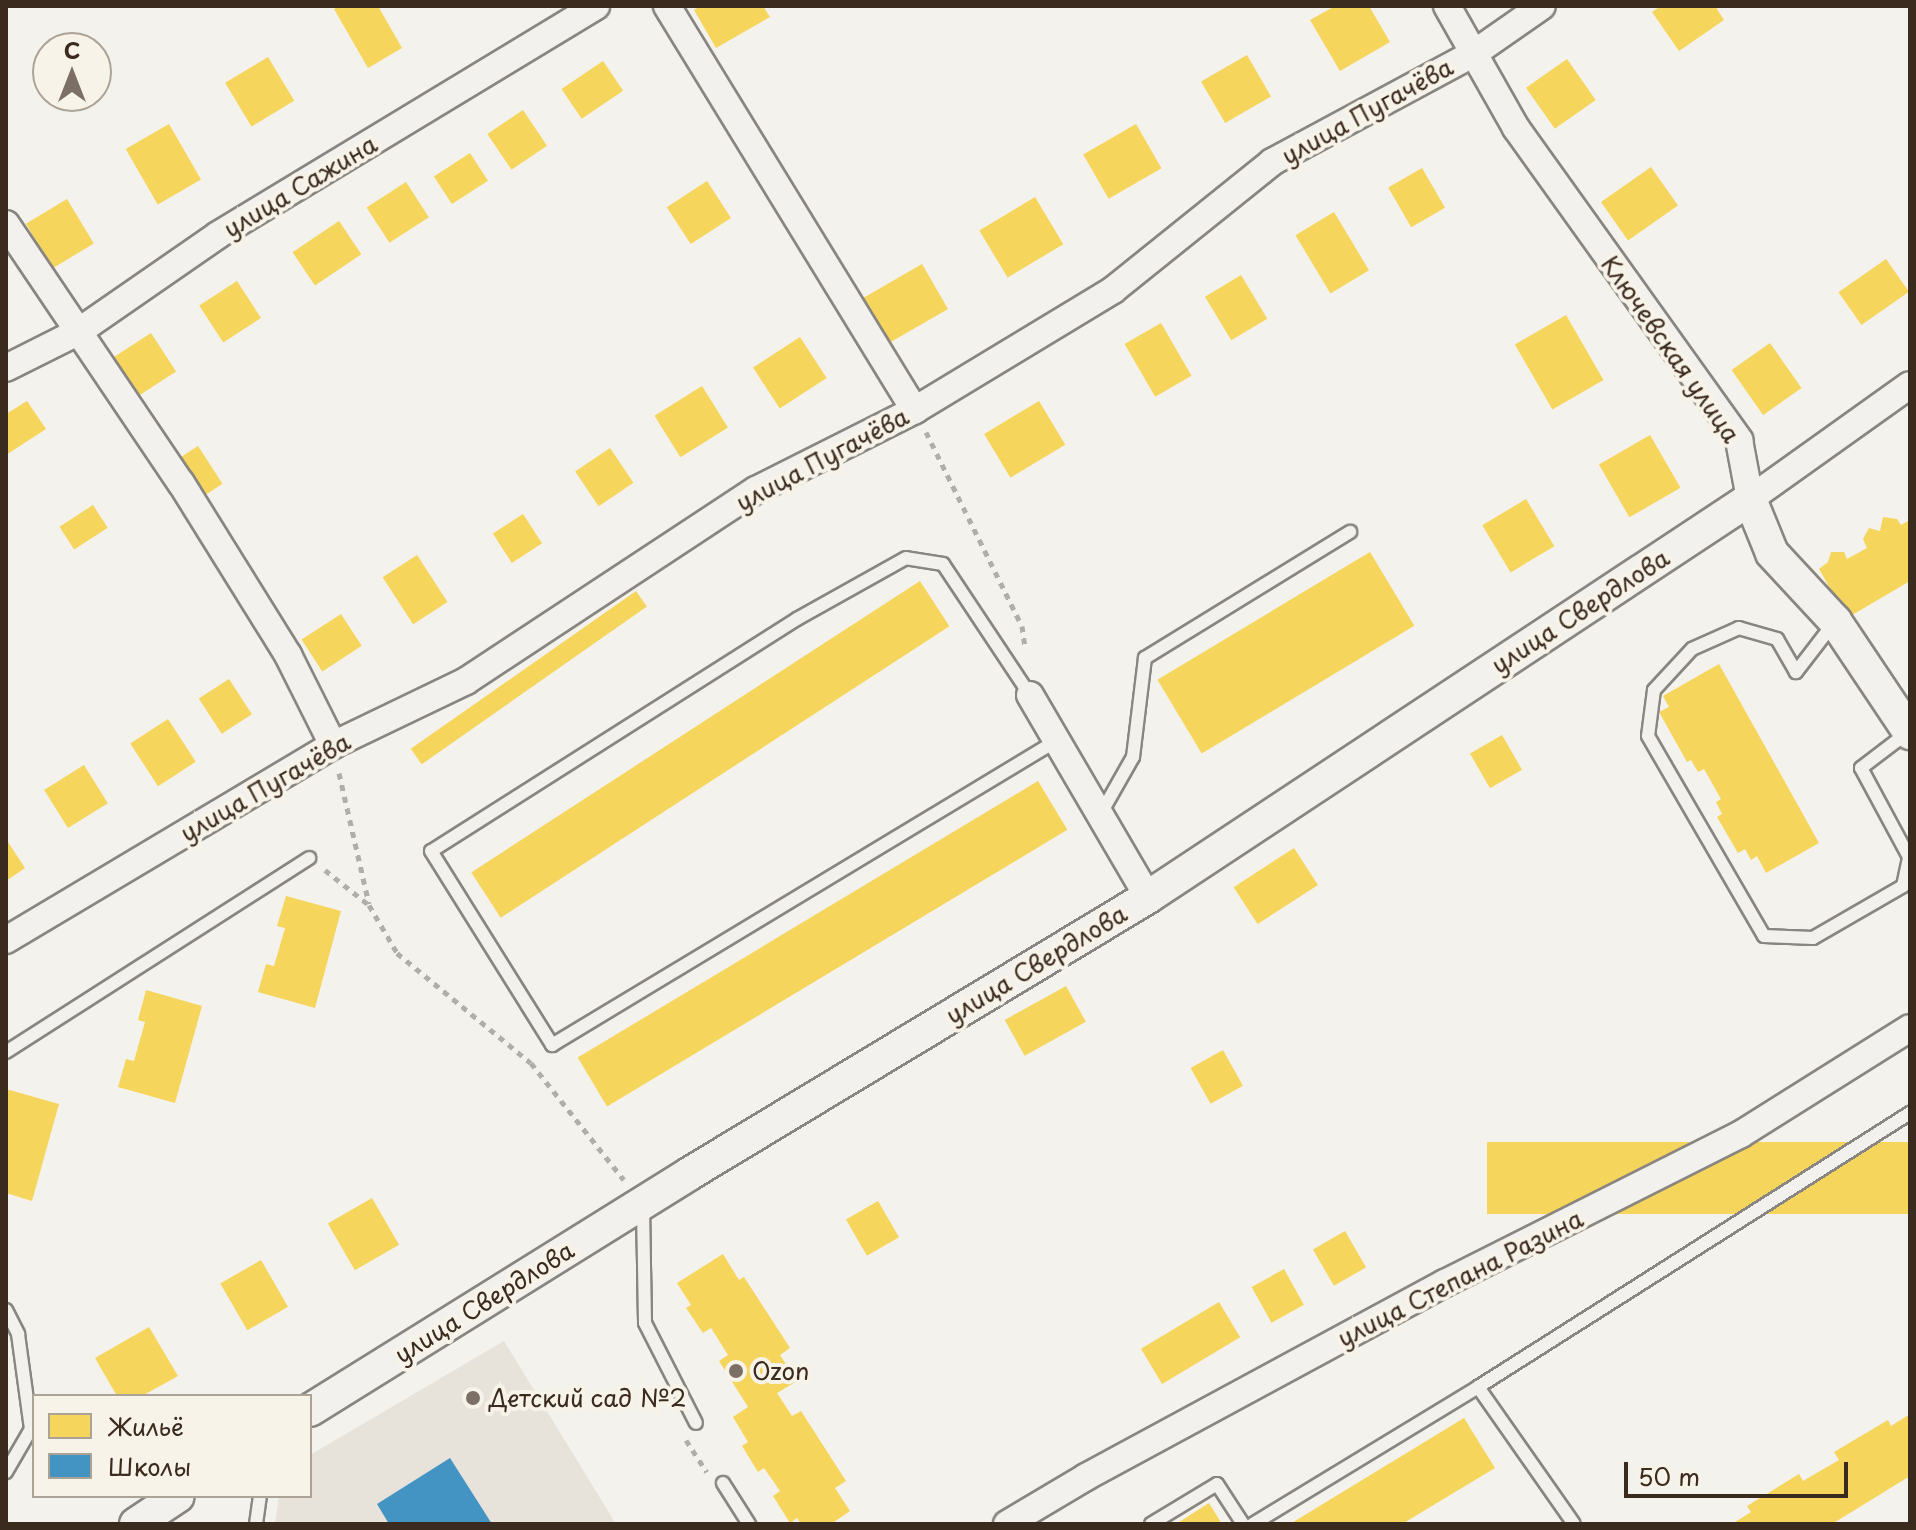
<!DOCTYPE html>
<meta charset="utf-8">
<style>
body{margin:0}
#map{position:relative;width:1916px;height:1530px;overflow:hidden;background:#f4f2ec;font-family:"Playpen Sans",sans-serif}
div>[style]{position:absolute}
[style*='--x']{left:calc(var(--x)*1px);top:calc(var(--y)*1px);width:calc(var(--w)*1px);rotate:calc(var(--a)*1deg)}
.built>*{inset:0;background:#e7e2da}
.homes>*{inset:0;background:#f6d55c;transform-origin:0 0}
.schools>*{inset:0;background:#4393c3}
.path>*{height:5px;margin-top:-2.5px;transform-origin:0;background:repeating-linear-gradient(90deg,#b1aeaa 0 6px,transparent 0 12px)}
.roads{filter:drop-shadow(2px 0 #898580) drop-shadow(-2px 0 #898580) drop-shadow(0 2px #898580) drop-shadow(0 -2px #898580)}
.service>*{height:12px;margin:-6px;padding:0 6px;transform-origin:6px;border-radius:6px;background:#f2f1ed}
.minor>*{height:26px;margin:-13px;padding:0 13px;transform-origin:13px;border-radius:13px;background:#f2f1ed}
.tertiary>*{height:32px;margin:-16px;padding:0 16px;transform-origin:16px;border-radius:16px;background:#f2f1ed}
.dots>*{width:22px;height:22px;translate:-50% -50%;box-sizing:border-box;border:4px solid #f7f3e8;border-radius:50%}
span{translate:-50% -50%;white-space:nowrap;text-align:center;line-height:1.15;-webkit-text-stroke:8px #f7f3e8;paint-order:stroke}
.street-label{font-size:24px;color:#3b2a1e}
.poi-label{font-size:24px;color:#3b2a1e}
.left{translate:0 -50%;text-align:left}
.frame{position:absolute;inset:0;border:8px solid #3b2a1e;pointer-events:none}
.legend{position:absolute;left:32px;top:1394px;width:280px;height:104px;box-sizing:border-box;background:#f7f3e8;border:2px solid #aca397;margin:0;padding:10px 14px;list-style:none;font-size:24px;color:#3b2a1e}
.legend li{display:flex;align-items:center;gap:16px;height:40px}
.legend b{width:40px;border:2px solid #aca397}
.north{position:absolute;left:32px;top:32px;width:80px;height:80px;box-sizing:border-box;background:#f7f3e8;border:2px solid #aca397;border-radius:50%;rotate:0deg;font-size:22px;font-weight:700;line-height:32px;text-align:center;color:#3b2a1e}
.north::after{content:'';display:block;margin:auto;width:28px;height:36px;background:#7c7066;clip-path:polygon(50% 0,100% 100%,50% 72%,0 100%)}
.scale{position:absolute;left:1624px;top:1462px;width:224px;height:36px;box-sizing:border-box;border:4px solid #3b2a1e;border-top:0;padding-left:10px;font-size:24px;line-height:28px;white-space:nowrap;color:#3b2a1e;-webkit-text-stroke:6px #f7f3e8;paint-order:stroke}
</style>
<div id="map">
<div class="built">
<i style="clip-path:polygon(504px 1341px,616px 1524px,275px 1524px,279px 1496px,310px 1496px,310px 1455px)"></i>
</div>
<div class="homes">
<i style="clip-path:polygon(340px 6px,378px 6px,402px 48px,368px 68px,334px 9px)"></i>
<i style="clip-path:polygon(700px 6px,763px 6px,770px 17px,716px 48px,694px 10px)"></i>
<i style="clip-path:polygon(1335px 6px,1369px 6px,1390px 42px,1340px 71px,1310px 20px)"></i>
<i style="clip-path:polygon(1661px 6px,1715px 6px,1724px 20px,1679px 51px,1652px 12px)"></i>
<i style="left:1247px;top:55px;width:48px;height:53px;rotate:60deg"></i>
<i style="left:268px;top:57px;width:51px;height:50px;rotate:59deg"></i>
<i style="left:1567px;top:59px;width:50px;height:50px;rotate:55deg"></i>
<i style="left:603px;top:61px;width:36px;height:50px;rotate:56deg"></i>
<i style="left:523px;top:110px;width:43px;height:43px;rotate:56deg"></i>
<i style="left:169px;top:124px;width:64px;height:50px;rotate:60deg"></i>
<i style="left:1136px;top:124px;width:51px;height:61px;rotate:60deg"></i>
<i style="left:470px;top:153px;width:33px;height:43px;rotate:57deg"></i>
<i style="left:1651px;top:167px;width:47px;height:61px;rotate:55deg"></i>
<i style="left:1422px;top:168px;width:46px;height:39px;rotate:60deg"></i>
<i style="left:707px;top:181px;width:44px;height:48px;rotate:57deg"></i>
<i style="left:406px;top:182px;width:42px;height:47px;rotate:57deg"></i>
<i style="left:1035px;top:197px;width:55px;height:65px;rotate:59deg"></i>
<i style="left:67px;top:199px;width:52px;height:48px;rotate:59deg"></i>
<i style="left:1334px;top:212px;width:68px;height:45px;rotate:59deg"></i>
<i style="left:339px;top:221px;width:40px;height:56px;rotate:56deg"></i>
<i style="left:1886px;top:259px;width:40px;height:58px;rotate:55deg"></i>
<i style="left:922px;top:264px;width:52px;height:74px;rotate:60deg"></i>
<i style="left:1241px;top:275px;width:51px;height:42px;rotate:59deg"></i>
<i style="left:237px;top:281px;width:44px;height:45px;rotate:57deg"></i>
<i style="left:1566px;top:315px;width:75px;height:59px;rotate:60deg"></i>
<i style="left:1161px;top:323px;width:61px;height:42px;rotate:60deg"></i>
<i style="left:151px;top:333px;width:46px;height:45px;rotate:57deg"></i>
<i style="left:800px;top:337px;width:49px;height:56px;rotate:57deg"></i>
<i style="left:1770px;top:343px;width:55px;height:47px;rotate:55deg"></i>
<i style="left:702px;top:386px;width:49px;height:56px;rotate:58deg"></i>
<i style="clip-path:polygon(27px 401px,46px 429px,6px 455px,6px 414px)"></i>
<i style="left:1039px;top:401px;width:51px;height:64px;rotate:59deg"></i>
<i style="left:1650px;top:435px;width:61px;height:59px;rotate:60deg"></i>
<i style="left:198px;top:446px;width:45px;height:34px;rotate:57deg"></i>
<i style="left:610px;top:448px;width:42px;height:42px;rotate:56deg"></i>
<i style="left:1526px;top:499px;width:55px;height:51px;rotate:59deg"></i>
<i style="left:93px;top:505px;width:27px;height:40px;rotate:57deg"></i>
<i style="left:523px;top:514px;width:35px;height:36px;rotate:57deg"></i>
<i style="clip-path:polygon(1883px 517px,1897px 519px,1901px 525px,1910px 520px,1910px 581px,1847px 618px,1819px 569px,1828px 562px,1831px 552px,1844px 552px,1847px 559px,1867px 548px,1863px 539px,1869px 528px,1880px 531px)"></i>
<i style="left:1370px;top:552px;width:86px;height:248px;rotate:59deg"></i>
<i style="left:417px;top:555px;width:56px;height:41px;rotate:57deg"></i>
<i style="left:920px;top:581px;width:54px;height:535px;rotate:57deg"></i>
<i style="left:636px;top:591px;width:19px;height:275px;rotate:55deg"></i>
<i style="left:341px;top:614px;width:38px;height:47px;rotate:57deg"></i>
<i style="clip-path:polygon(1719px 664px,1819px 843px,1766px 873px,1757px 856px,1751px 860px,1745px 849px,1738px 853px,1717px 817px,1722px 814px,1716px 802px,1721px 799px,1704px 769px,1698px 772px,1691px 760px,1687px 762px,1659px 712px,1669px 707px,1663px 696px)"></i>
<i style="left:229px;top:679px;width:42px;height:36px;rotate:57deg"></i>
<i style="left:168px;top:719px;width:51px;height:45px;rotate:57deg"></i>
<i style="left:1502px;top:735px;width:40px;height:37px;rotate:60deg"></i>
<i style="left:84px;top:765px;width:45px;height:47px;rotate:58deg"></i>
<i style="left:1038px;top:781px;width:57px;height:537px;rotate:59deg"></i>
<i style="clip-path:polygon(6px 839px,25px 868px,6px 881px)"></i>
<i style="left:1294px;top:848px;width:44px;height:72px;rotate:57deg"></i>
<i style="clip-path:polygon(286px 896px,341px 911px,315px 1008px,258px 992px,266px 964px,274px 966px,285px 928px,277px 926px)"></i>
<i style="left:1066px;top:986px;width:41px;height:70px;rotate:61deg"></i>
<i style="clip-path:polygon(146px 990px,202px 1006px,175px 1103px,118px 1087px,126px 1059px,134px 1061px,145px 1022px,138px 1020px)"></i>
<i style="left:1223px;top:1050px;width:41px;height:37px;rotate:61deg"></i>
<i style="clip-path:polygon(6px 1089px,59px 1104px,32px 1201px,6px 1193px)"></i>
<i style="left:1910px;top:1142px;width:72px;height:423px;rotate:90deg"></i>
<i style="left:372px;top:1198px;width:54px;height:51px;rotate:60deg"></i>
<i style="left:878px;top:1201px;width:42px;height:37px;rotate:60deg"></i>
<i style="left:1345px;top:1231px;width:42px;height:37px;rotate:60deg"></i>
<i style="clip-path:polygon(723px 1254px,739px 1280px,744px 1277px,790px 1348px,780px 1355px,797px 1381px,777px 1393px,792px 1416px,801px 1411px,846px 1481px,835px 1488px,850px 1511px,831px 1524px,801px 1524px,797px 1518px,790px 1523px,773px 1496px,780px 1491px,764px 1468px,758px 1472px,742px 1446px,748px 1442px,733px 1417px,748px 1407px,719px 1361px,728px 1355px,711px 1328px,703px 1333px,686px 1308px,691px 1305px,677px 1283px)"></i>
<i style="left:261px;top:1260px;width:54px;height:47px;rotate:60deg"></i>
<i style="left:1284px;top:1269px;width:41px;height:37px;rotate:61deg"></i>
<i style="left:1219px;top:1302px;width:41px;height:91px;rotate:59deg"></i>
<i style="clip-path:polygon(149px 1327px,178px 1376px,142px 1396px,117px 1396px,95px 1358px)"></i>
<i style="clip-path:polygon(1910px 1414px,1910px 1476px,1832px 1524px,1732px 1524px,1751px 1512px,1747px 1506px,1799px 1474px,1803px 1481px,1839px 1460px,1834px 1452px,1888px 1420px,1891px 1426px)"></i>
<i style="clip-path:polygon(1464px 1418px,1495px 1468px,1402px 1524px,1290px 1524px)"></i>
<i style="clip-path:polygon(1209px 1503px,1222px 1524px,1176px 1524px)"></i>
</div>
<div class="schools">
<i style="clip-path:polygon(450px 1458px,492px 1524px,389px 1524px,377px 1504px)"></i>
</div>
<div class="path">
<i style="--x:926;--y:432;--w:216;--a:63.7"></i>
<i style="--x:1022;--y:626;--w:21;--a:82"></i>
<i style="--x:339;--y:773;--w:134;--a:77.1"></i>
<i style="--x:325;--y:870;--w:56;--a:38.5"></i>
<i style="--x:369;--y:905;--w:56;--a:59.7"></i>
<i style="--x:397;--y:953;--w:173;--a:39.4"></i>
<i style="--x:531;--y:1063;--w:149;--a:51.5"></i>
<i style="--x:686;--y:1440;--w:38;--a:57"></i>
</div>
<div class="roads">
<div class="service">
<i style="--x:1833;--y:624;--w:61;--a:127.6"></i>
<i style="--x:1796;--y:672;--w:38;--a:-120"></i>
<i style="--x:1777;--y:639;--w:40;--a:-164"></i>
<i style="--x:1739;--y:628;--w:51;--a:155.9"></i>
<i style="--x:1692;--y:649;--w:56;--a:132.8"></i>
<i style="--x:1654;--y:690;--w:46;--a:97.4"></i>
<i style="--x:1648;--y:736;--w:231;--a:59.9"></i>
<i style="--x:1764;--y:936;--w:49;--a:2.3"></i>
<i style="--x:1813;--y:938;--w:104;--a:-30"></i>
<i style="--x:1903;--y:886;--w:30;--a:-78"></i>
<i style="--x:1909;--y:857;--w:101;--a:-118.3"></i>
<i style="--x:1861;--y:768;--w:58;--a:-37.3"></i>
<i style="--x:1030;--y:695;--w:157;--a:-123.6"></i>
<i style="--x:943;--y:564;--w:37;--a:-171"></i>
<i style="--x:906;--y:558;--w:125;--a:150.8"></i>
<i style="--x:797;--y:619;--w:433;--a:147.6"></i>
<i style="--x:431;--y:851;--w:229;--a:58"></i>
<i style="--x:552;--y:1045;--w:589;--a:-31.1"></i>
<i style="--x:1100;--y:815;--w:67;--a:-60.4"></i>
<i style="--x:1133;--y:757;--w:100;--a:-83.1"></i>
<i style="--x:1145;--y:658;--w:241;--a:-31.6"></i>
<i style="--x:6;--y:1052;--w:360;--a:-32.6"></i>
<i style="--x:643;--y:1207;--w:116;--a:89"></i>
<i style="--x:645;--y:1323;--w:112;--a:63"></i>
<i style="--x:6;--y:1310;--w:27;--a:63"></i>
<i style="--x:18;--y:1334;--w:96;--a:82.2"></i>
<i style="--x:31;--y:1429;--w:50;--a:120.2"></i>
<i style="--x:1478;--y:1387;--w:512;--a:-32.39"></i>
<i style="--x:723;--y:1483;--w:49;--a:57.6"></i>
<i style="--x:256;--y:1524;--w:28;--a:-82"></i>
<i style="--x:1151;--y:1524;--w:77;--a:-31.2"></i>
<i style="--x:1217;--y:1484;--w:48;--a:57"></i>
<i style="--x:1253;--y:1524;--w:263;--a:-31.3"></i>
<i style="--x:1478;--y:1387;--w:167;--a:55"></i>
</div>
<div class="minor">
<i style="--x:667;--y:6;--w:474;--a:58.5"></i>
<i style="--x:1447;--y:6;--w:140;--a:60.5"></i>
<i style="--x:1516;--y:128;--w:384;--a:54.4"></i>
<i style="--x:1739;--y:440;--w:60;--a:79.4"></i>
<i style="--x:1750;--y:499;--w:196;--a:-35.5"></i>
<i style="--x:6;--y:224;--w:313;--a:56"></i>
<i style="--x:181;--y:483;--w:203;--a:58.1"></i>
<i style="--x:288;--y:655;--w:101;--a:63.4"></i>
<i style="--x:6;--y:368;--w:80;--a:-26.6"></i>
<i style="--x:78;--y:332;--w:170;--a:-34.7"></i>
<i style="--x:218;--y:235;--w:442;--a:-31.2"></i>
<i style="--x:1030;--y:695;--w:234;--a:59.7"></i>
<i style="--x:6;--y:940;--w:381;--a:-30.8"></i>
<i style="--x:333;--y:745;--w:148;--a:-25.7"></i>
<i style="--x:466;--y:681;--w:347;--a:-33.4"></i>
<i style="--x:756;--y:490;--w:178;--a:-26.7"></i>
<i style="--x:915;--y:410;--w:232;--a:-31.2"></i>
<i style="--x:1113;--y:290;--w:204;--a:-38.8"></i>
<i style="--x:1272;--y:162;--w:232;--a:-28.3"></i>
<i style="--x:1476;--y:52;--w:80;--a:-34.9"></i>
<i style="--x:1007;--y:1524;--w:92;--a:-30.7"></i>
<i style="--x:1086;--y:1477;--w:408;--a:-28.4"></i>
<i style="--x:1445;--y:1283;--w:331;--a:-26.7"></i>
<i style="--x:1741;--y:1134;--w:199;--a:-32.1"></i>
</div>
<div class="tertiary">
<i style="--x:310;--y:1410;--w:446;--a:-31.9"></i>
<i style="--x:689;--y:1174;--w:536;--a:-31.11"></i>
<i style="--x:1148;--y:897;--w:722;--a:-33.47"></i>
<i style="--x:1750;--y:499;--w:58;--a:67.8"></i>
<i style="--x:1772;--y:553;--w:93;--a:47.2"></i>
<i style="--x:1835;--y:621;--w:135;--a:56.2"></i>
<i style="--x:136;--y:1524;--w:50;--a:-33.7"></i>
</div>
</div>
<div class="dots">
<i style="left:736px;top:1371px;background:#7c7066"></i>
<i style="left:473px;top:1398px;background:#7c7066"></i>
</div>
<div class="street-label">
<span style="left:1367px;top:111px;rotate:-29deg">улица Пугачёва</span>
<span style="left:300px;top:186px;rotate:-31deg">улица Сажина</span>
<span style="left:1671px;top:349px;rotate:55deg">Ключевская улица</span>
<span style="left:822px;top:459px;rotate:-28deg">улица Пугачёва</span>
<span style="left:1580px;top:611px;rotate:-33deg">улица Свердлова</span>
<span style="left:265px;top:787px;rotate:-30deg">улица Пугачёва</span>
<span style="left:1036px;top:964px;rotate:-31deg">улица Свердлова</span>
<span style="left:1460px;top:1278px;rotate:-27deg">улица Степана Разина</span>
<span style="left:484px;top:1302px;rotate:-32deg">улица Свердлова</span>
</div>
<div class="poi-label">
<span class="left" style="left:752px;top:1371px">Ozon</span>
<span class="left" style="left:489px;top:1398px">Детский сад №2</span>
</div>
<div class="frame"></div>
<ul class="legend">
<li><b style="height:22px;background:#f6d55c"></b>Жильё</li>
<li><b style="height:22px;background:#4393c3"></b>Школы</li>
</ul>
<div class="north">С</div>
<div class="scale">50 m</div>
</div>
